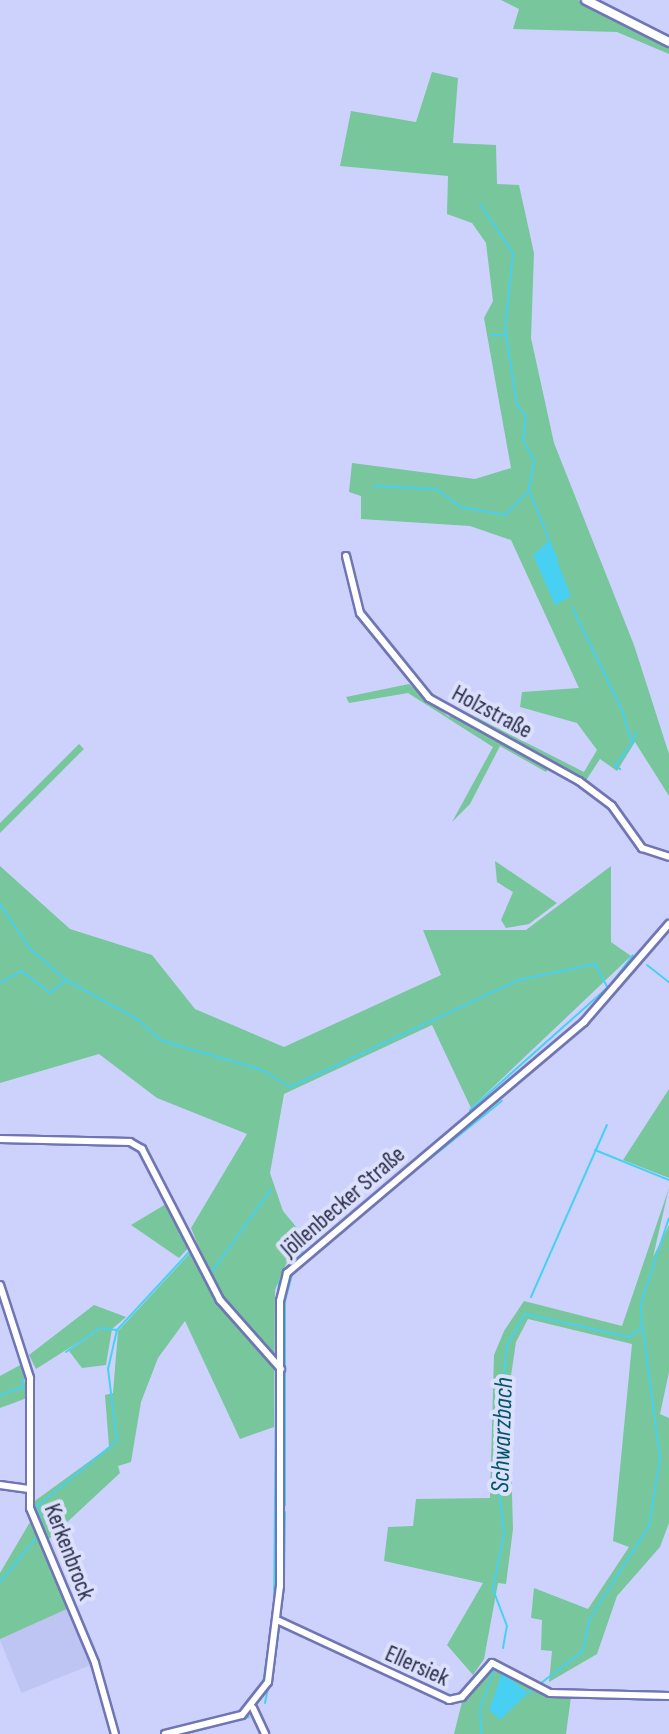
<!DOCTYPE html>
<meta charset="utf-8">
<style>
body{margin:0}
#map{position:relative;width:669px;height:1734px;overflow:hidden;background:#ccd2fb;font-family:"Sofia Sans Condensed",sans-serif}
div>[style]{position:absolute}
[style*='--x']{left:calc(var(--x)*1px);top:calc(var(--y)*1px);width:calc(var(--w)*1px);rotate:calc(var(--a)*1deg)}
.built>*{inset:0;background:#bfc5f2;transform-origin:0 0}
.green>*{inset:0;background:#78c69b;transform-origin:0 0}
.water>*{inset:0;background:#48d0f3}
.stream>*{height:2px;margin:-1px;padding:0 1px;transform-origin:1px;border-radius:1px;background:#48d0f3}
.roads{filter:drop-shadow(2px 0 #7076b4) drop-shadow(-2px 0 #7076b4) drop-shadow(0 2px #7076b4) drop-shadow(0 -2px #7076b4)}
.minor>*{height:6px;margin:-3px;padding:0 3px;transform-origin:3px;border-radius:3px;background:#fff}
.major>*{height:8px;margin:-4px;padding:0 4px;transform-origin:4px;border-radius:4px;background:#fff}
span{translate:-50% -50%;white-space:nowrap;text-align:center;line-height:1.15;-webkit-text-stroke:8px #dce0fc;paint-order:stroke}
.street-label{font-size:24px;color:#2c2f49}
.water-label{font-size:26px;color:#055668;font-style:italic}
</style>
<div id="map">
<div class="built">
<i style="left:69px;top:1608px;width:61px;height:76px;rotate:68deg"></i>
</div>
<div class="green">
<i style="clip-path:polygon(501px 0,578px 0,669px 47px,669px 54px,617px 32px,513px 29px,519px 9px)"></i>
<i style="clip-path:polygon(432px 72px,458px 78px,453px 143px,496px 145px,497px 184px,519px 185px,534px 253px,531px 338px,554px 443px,634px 645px,669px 754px,669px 796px,635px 742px,617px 771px,600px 759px,585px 782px,553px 763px,546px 772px,500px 746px,470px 804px,452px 822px,493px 747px,408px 693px,349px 703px,346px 697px,409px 684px,449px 717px,458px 708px,584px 772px,597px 750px,577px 723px,520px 707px,522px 692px,579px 688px,511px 540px,470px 526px,361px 519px,361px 496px,349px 492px,352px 463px,475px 479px,511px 468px,484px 318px,493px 301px,486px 243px,472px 223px,447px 214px,448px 176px,340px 166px,351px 111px,416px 122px)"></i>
<i style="left:79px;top:744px;width:7px;height:134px;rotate:45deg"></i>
<i style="clip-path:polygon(495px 861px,557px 903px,529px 924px,506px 928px,501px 920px,513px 892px,497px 882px)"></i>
<i style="clip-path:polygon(0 866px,70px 929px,152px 955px,195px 1009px,284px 1047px,441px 975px,423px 930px,526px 930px,611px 866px,611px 942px,631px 956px,471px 1108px,432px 1025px,284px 1094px,270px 1173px,283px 1211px,308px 1241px,287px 1262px,275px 1290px,274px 1427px,240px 1439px,185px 1321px,158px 1358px,141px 1402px,131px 1462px,118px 1466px,120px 1473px,49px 1539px,32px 1503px,109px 1447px,105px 1395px,113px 1393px,118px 1331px,192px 1251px,205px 1281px,211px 1276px,191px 1228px,247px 1134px,157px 1098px,99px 1054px,0 1083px)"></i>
<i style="clip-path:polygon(669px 1089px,669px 1178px,623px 1160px)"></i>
<i style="clip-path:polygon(669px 1188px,653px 1257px,669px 1225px,669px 1372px,660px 1414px,669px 1418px,669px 1523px,660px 1547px,617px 1596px,597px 1654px,549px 1682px,552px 1651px,541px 1650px,542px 1620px,531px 1618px,534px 1588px,588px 1609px,629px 1547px,613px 1541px,632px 1344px,528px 1319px,516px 1342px,509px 1389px,513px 1529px,506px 1584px,498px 1583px,484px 1659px,473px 1675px,447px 1645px,483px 1583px,384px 1561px,388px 1527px,413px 1526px,416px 1499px,490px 1498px,494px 1355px,504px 1331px,524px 1301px,622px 1326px)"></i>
<i style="clip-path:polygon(171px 1201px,192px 1244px,179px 1258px,131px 1225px)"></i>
<i style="clip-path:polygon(94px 1305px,126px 1317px,112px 1329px,106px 1365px,82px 1368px,69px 1351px,104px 1326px,36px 1369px,29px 1355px)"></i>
<i style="clip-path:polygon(22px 1364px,27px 1398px,0 1408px,0 1376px)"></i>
<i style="clip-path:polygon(30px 1522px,69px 1608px,0 1639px,0 1573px)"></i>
<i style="clip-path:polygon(493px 1665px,536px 1692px,571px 1697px,566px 1734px,454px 1734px,462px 1702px)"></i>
</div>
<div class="water">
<i style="clip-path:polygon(549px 541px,571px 596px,555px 605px,533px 555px)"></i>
<i style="clip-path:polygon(502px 1672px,528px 1693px,500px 1720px,489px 1710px)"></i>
</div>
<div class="stream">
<i style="--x:480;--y:204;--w:59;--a:56"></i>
<i style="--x:513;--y:253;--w:76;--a:96"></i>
<i style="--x:505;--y:329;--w:77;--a:81"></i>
<i style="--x:517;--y:405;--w:14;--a:51"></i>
<i style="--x:526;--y:416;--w:24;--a:97"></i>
<i style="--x:523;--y:440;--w:24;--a:62"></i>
<i style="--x:534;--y:461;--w:29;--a:100"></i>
<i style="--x:491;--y:335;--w:15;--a:0"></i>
<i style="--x:373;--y:486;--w:63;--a:2.7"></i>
<i style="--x:436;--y:489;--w:31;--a:36"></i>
<i style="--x:461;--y:507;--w:45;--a:10.3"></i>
<i style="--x:505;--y:515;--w:35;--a:-46"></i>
<i style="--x:529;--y:490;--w:75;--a:68.2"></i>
<i style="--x:572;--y:607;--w:114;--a:64.1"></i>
<i style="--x:622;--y:710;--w:34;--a:73"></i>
<i style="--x:632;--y:743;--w:29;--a:126"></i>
<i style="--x:615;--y:766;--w:6;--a:31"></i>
<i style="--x:632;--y:743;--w:11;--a:-68"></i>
<i style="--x:0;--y:904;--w:54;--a:56.3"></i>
<i style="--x:30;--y:949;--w:48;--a:40.7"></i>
<i style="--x:647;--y:965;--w:28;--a:38"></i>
<i style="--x:0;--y:983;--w:25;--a:-29"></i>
<i style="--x:22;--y:971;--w:36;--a:38"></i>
<i style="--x:50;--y:993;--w:21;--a:-39"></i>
<i style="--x:66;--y:980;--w:81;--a:28.8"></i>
<i style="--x:137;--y:1019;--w:31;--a:42"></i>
<i style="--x:160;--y:1040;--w:106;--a:16.4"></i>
<i style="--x:262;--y:1070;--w:33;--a:31"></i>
<i style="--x:290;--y:1087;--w:252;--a:-25.1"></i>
<i style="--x:518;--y:980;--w:79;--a:-11.7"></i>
<i style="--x:595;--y:964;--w:27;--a:62"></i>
<i style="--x:608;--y:988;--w:41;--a:-52.9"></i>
<i style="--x:470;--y:1110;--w:182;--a:-41.7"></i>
<i style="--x:595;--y:1150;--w:80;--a:22.1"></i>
<i style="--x:360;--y:1215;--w:182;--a:-38.8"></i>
<i style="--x:212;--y:1272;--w:102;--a:-54.6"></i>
<i style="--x:203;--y:1274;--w:7;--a:63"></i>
<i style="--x:531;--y:1297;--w:188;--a:-66.2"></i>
<i style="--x:66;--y:1352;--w:42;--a:-35.2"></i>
<i style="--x:100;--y:1328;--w:17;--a:7"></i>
<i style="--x:276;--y:1359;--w:77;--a:-87.8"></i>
<i style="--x:279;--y:1282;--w:49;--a:-52.4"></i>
<i style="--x:0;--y:1395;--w:24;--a:-19"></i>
<i style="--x:23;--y:1387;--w:8;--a:-97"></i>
<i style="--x:285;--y:1505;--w:204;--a:-90"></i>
<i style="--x:285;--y:1301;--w:31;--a:-75"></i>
<i style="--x:44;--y:1529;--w:23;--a:-110"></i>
<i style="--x:36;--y:1507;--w:104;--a:-39.2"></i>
<i style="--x:117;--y:1441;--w:73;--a:-97.1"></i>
<i style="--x:108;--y:1369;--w:40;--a:-77"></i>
<i style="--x:117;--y:1330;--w:109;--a:-47.2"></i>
<i style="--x:0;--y:1582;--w:58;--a:-50.6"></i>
<i style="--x:284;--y:1582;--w:70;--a:-89.2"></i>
<i style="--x:274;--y:1613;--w:236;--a:-89.5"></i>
<i style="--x:503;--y:1648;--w:22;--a:-80"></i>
<i style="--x:507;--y:1626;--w:40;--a:-111"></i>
<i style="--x:493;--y:1589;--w:56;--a:-78.7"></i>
<i style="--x:504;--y:1534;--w:55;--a:-96.2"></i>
<i style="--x:498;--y:1479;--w:40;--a:-75.6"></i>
<i style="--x:508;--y:1440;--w:29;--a:-106"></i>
<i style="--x:500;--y:1412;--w:67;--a:-84"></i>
<i style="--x:507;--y:1345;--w:36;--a:-60"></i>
<i style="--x:525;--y:1314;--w:107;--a:12.5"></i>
<i style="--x:629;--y:1337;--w:16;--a:-38"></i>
<i style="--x:642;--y:1327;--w:24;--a:-92"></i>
<i style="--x:641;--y:1303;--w:89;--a:-71.8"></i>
<i style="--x:495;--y:1668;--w:9;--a:36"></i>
<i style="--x:263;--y:1684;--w:62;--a:-81.6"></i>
<i style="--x:528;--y:1693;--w:69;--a:-37.4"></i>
<i style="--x:583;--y:1651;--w:32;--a:-79"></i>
<i style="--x:589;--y:1620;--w:112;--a:-57.4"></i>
<i style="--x:649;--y:1526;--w:69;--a:-80.8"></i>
<i style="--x:660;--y:1458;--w:131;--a:-97.5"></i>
<i style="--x:265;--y:1703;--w:68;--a:-79"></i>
<i style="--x:184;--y:1734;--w:67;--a:-14.7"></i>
<i style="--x:481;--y:1734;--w:26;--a:-92"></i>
<i style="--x:480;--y:1708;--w:43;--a:-69.4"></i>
</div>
<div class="roads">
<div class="minor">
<i style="--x:346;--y:556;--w:59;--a:76.2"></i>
<i style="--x:360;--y:613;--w:109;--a:50.9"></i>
<i style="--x:429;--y:698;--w:171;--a:29"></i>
<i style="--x:579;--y:781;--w:41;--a:37.1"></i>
<i style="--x:612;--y:806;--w:52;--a:54.5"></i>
<i style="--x:642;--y:848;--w:28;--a:18"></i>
<i style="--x:0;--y:1139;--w:130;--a:1.3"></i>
<i style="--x:130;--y:1142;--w:14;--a:30"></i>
<i style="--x:142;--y:1149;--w:170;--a:62.7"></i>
<i style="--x:220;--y:1300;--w:92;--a:48.5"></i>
<i style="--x:0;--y:1285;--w:98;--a:72.1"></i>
<i style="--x:30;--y:1378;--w:130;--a:90"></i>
<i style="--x:30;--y:1508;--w:168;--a:67.2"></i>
<i style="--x:95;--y:1663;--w:74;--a:74.3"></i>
<i style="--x:0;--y:1485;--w:29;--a:8"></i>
<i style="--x:277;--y:1620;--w:190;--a:24.9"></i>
<i style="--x:449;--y:1700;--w:13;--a:-13"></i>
<i style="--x:462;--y:1697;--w:45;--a:-48.6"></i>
<i style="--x:492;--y:1663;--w:65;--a:27.3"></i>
<i style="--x:550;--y:1693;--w:119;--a:1.4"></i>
<i style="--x:253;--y:1708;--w:29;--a:65"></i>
<i style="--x:165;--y:1734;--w:79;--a:-13.9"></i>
<i style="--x:242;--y:1715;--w:42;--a:-51.8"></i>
<i style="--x:268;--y:1682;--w:97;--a:-82.9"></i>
<i style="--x:280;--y:1586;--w:285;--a:-90"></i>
<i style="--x:280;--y:1301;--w:29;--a:-76"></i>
<i style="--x:287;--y:1273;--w:389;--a:-40.2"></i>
<i style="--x:584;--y:1022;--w:130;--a:-49.1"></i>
</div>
<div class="major">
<i style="--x:586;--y:0;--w:93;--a:26.8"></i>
</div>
</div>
<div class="street-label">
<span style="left:492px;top:712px;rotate:28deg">Holzstraße</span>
<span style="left:343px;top:1202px;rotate:-41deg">Jöllenbecker Straße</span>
<span style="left:69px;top:1552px;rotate:69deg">Kerkenbrock</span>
<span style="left:417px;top:1666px;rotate:24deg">Ellersiek</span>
</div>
<div class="water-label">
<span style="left:503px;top:1435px;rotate:-88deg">Schwarzbach</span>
</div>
</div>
